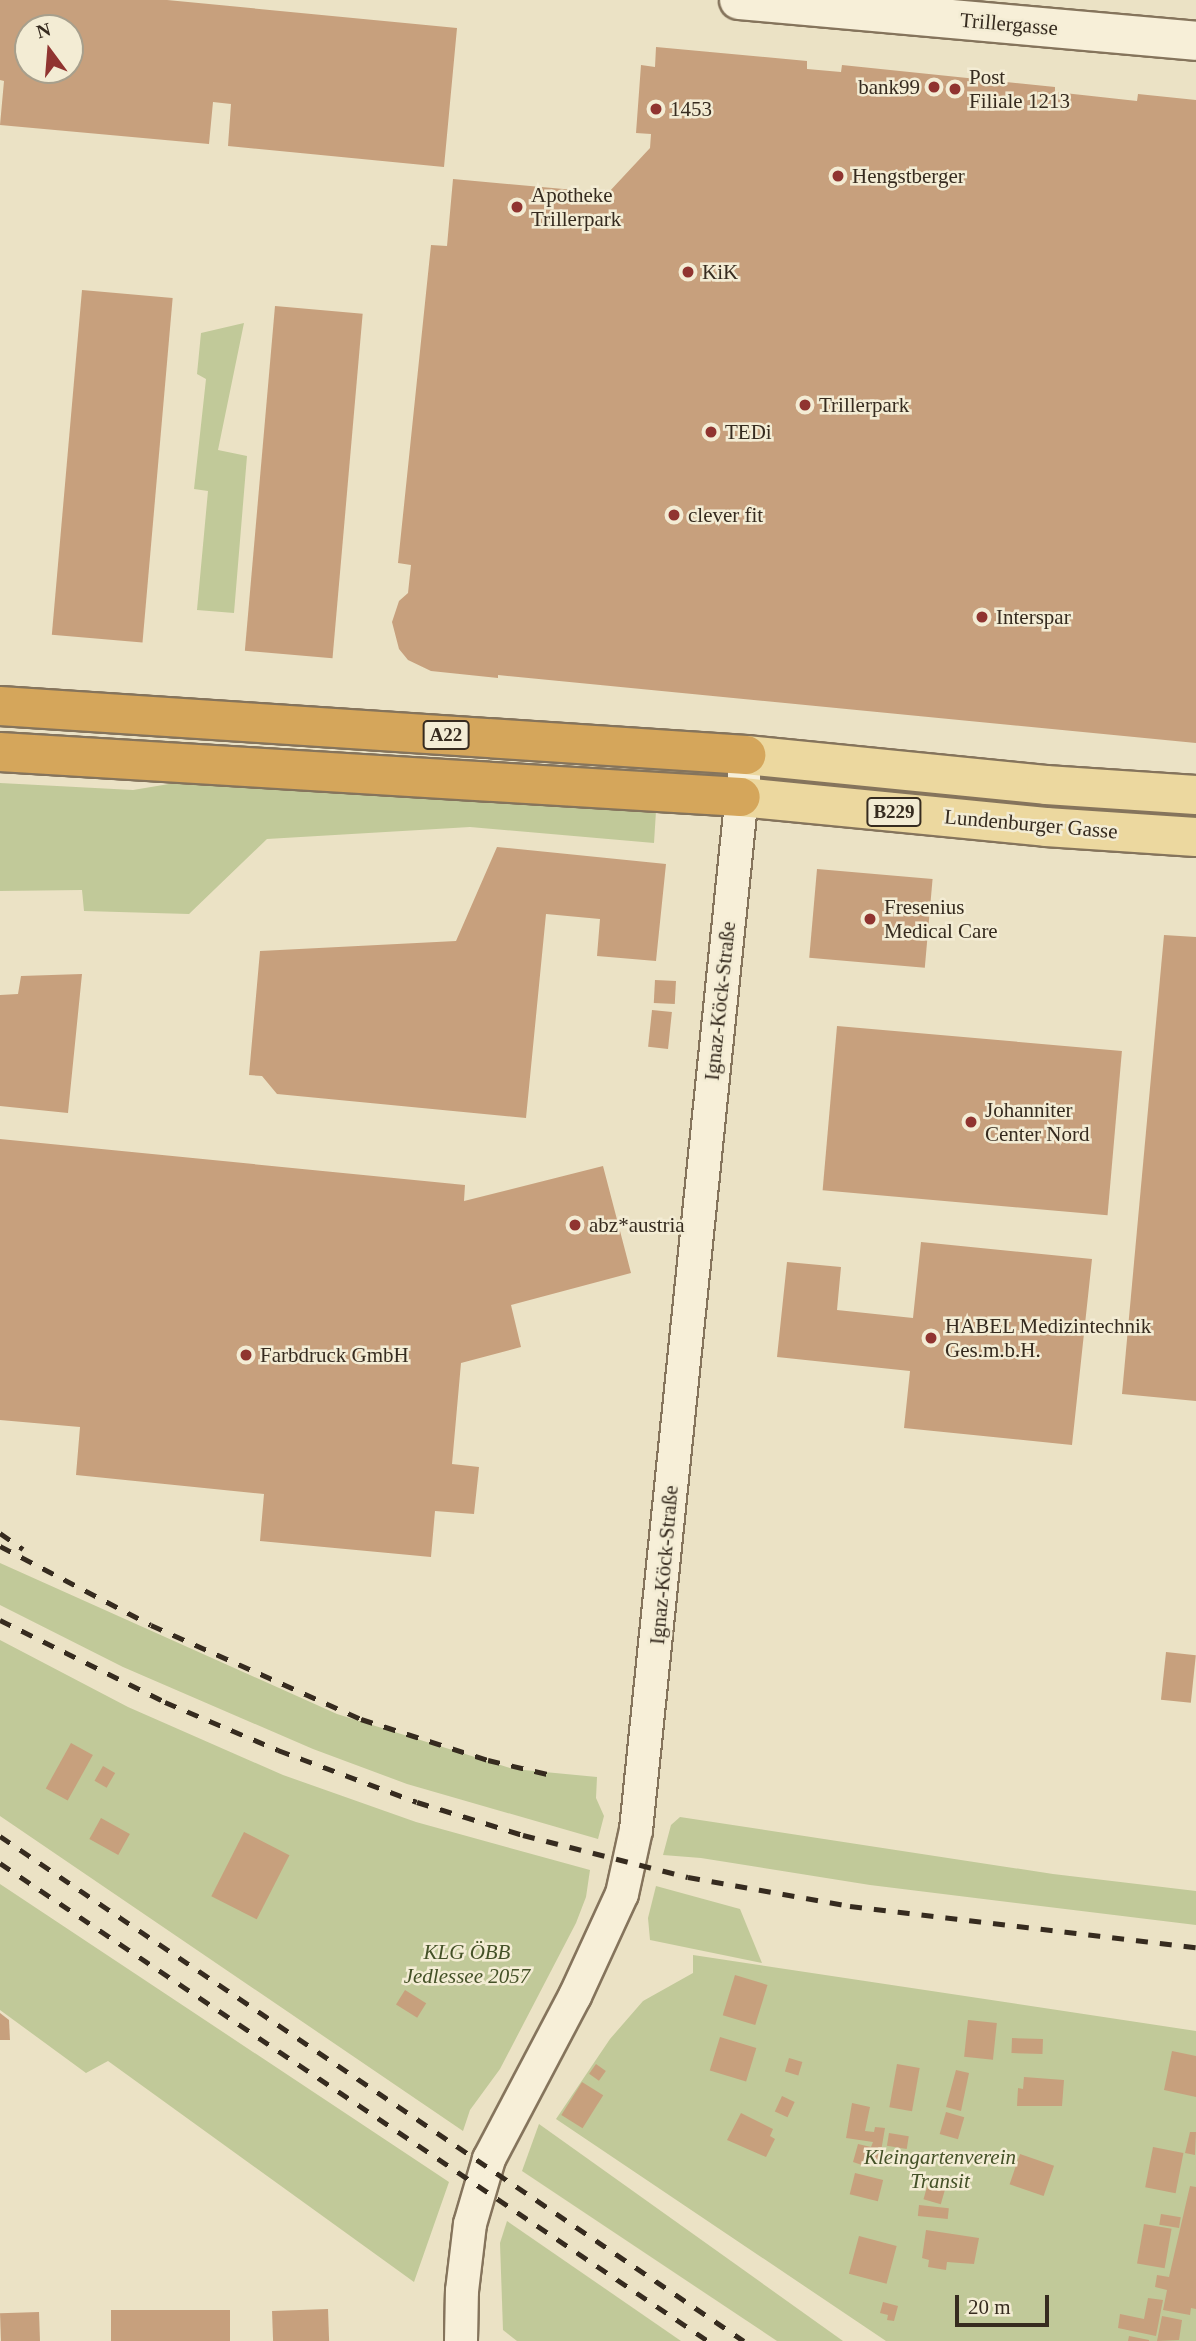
<!DOCTYPE html>
<meta charset="utf-8">
<style>
body{margin:0}
#map{position:relative;width:1196px;height:2341px;overflow:hidden;background:#ebe2c5;font-family:Georgia,serif}
div>[style]{position:absolute}
[style*='--x']{left:calc(var(--x)*1px);top:calc(var(--y)*1px);width:calc(var(--w)*1px);rotate:calc(var(--a)*1deg)}
.green>*{inset:0;background:#c1c999}
.building>*{inset:0;background:#c7a07d;transform-origin:0 0}
.roads{filter:drop-shadow(2px 0 #85745c) drop-shadow(-2px 0 #85745c) drop-shadow(0 2px #85745c) drop-shadow(0 -2px #85745c)}
.street>*{height:32px;margin:-16px;padding:0 16px;transform-origin:16px;border-radius:16px;background:#f7efd8}
.secondary>*{height:38px;margin:-19px;padding:0 19px;transform-origin:19px;border-radius:19px;background:#f7efd8}
.primary>*{height:38px;margin:-19px;padding:0 19px;transform-origin:19px;border-radius:19px;background:#ecd89f}
.highway>*{height:38px;margin:-19px;padding:0 19px;transform-origin:19px;border-radius:19px;background:#d5a65b}
.rail>*{height:5px;margin-top:-2.5px;transform-origin:0;background:repeating-linear-gradient(90deg,#362b1f 0 12px,transparent 0 24px)}
.dots>*{width:19px;height:19px;translate:-50% -50%;box-sizing:border-box;border:4px solid #f3ecd4;border-radius:50%}
span{translate:-50% -50%;white-space:nowrap;text-align:center;line-height:1.15;-webkit-text-stroke:5px #f3ecd4;paint-order:stroke}
.shield-label span{padding:2px 5px;background:#f3ecd4;border:2px solid;border-radius:5px;-webkit-text-stroke-width:0}
.shield-label{font-size:19px;color:#362b1f;font-weight:700}
.street-label{font-size:21px;color:#362b1f}
.poi-label{font-size:21px;color:#362b1f}
.left{translate:0 -50%;text-align:left}
.right{translate:-100% -50%;text-align:right}
.park-label{font-size:21px;color:#445127;font-style:italic}
.north{position:absolute;left:14px;top:14px;width:70px;height:70px;box-sizing:border-box;background:#f3ecd4;border:2px solid #a79f8c;border-radius:50%;rotate:344deg;font-size:19px;font-weight:700;line-height:28px;text-align:center;color:#362b1f}
.north::after{content:'';display:block;margin:auto;width:24px;height:32px;background:#903430;clip-path:polygon(50% 0,100% 100%,50% 72%,0 100%)}
.scale{position:absolute;left:955px;top:2295px;width:94px;height:32px;box-sizing:border-box;border:4px solid #362b1f;border-top:0;padding-left:9px;font-size:21px;line-height:24px;white-space:nowrap;color:#362b1f;-webkit-text-stroke:5px #f3ecd4;paint-order:stroke}
</style>
<div id="map">
<div class="green">
<i style="clip-path:polygon(244px 323px,218px 450px,247px 456px,234px 613px,197px 610px,208px 491px,194px 489px,206px 379px,197px 374px,201px 333px)"></i>
<i style="clip-path:polygon(187px 781px,656px 811px,654px 843px,470px 827px,267px 839px,189px 914px,84px 911px,82px 890px,0 891px,0 783px,133px 790px)"></i>
<i style="clip-path:polygon(0 1563px,337px 1714px,513px 1769px,597px 1777px,596px 1798px,604px 1816px,598px 1839px,407px 1784px,313px 1749px,123px 1667px,0 1605px)"></i>
<i style="clip-path:polygon(0 1640px,128px 1707px,283px 1775px,416px 1822px,590px 1870px,586px 1897px,576px 1923px,500px 2069px,470px 2110px,463px 2131px,0 1816px)"></i>
<i style="clip-path:polygon(680px 1817px,1053px 1874px,1196px 1891px,1196px 1925px,870px 1885px,701px 1858px,663px 1855px,671px 1825px)"></i>
<i style="clip-path:polygon(0 1884px,449px 2182px,414px 2282px,108px 2061px,86px 2073px,0 2010px)"></i>
<i style="clip-path:polygon(656px 1886px,740px 1909px,762px 1963px,650px 1940px,648px 1918px)"></i>
<i style="clip-path:polygon(693px 1955px,1196px 2031px,1196px 2341px,886px 2341px,556px 2119px,610px 2039px,643px 2001px,693px 1973px)"></i>
<i style="clip-path:polygon(539px 2124px,843px 2341px,777px 2341px,522px 2171px)"></i>
<i style="clip-path:polygon(507px 2221px,681px 2341px,517px 2341px,503px 2330px,500px 2243px)"></i>
</div>
<div class="building">
<i style="clip-path:polygon(evenodd,0 0,167px 0,457px 28px,444px 167px,228px 146px,231px 104px,213px 102px,209px 144px,0 125px,4px 81px,0 80px,0 0,28px 28px,70px 28px,70px 70px,28px 70px,28px 28px)"></i>
<i style="clip-path:polygon(656px 47px,807px 61px,807px 69px,841px 72px,842px 65px,1055px 87px,1055px 92px,1137px 101px,1138px 94px,1196px 100px,1196px 743px,498px 675px,498px 678px,431px 671px,408px 660px,399px 649px,392px 622px,399px 601px,408px 593px,411px 565px,398px 563px,431px 245px,447px 246px,453px 179px,608px 193px,650px 148px,651px 134px,636px 133px,641px 65px,655px 67px)"></i>
<i style="left:82px;top:290px;width:91px;height:346px;rotate:5deg"></i>
<i style="left:275px;top:306px;width:88px;height:346px;rotate:5deg"></i>
<i style="clip-path:polygon(497px 847px,666px 864px,656px 961px,597px 956px,600px 919px,546px 914px,526px 1118px,277px 1094px,262px 1076px,249px 1075px,260px 951px,456px 941px)"></i>
<i style="left:817px;top:869px;width:116px;height:89px;rotate:5deg"></i>
<i style="clip-path:polygon(1164px 935px,1196px 937px,1196px 1401px,1122px 1394px)"></i>
<i style="clip-path:polygon(82px 974px,68px 1113px,0 1106px,0 995px,18px 994px,21px 976px)"></i>
<i style="left:655px;top:980px;width:21px;height:23px;rotate:3deg"></i>
<i style="left:652px;top:1010px;width:20px;height:37px;rotate:6deg"></i>
<i style="left:837px;top:1026px;width:286px;height:165px;rotate:5deg"></i>
<i style="clip-path:polygon(0 1139px,465px 1185px,464px 1201px,603px 1166px,631px 1273px,511px 1305px,521px 1347px,461px 1363px,452px 1464px,479px 1467px,474px 1514px,435px 1511px,431px 1557px,260px 1541px,264px 1494px,76px 1475px,80px 1427px,0 1420px)"></i>
<i style="clip-path:polygon(921px 1242px,1092px 1259px,1072px 1445px,904px 1428px,910px 1371px,777px 1357px,787px 1262px,841px 1267px,837px 1310px,913px 1318px)"></i>
<i style="left:1166px;top:1652px;width:30px;height:48px;rotate:6deg"></i>
<i style="left:71px;top:1743px;width:25px;height:52px;rotate:29deg"></i>
<i style="left:103px;top:1766px;width:14px;height:17px;rotate:30deg"></i>
<i style="left:101px;top:1818px;width:33px;height:24px;rotate:29deg"></i>
<i style="left:244px;top:1832px;width:51px;height:72px;rotate:27deg"></i>
<i style="left:735px;top:1975px;width:34px;height:42px;rotate:17deg"></i>
<i style="left:405px;top:1990px;width:25px;height:17px;rotate:32deg"></i>
<i style="clip-path:polygon(0 2013px,9px 2020px,10px 2040px,0 2040px)"></i>
<i style="left:968px;top:2020px;width:29px;height:37px;rotate:6deg"></i>
<i style="left:720px;top:2037px;width:38px;height:35px;rotate:17deg"></i>
<i style="left:1012px;top:2038px;width:31px;height:15px;rotate:2deg"></i>
<i style="clip-path:polygon(1172px 2051px,1196px 2056px,1196px 2097px,1164px 2090px)"></i>
<i style="left:789px;top:2058px;width:14px;height:14px;rotate:17deg"></i>
<i style="left:596px;top:2064px;width:12px;height:12px;rotate:35deg"></i>
<i style="left:897px;top:2064px;width:23px;height:44px;rotate:10deg"></i>
<i style="clip-path:polygon(956px 2070px,969px 2073px,961px 2111px,946px 2107px)"></i>
<i style="clip-path:polygon(1024px 2077px,1064px 2080px,1062px 2106px,1017px 2106px,1018px 2088px,1023px 2089px)"></i>
<i style="left:582px;top:2082px;width:25px;height:39px;rotate:32deg"></i>
<i style="left:782px;top:2096px;width:14px;height:17px;rotate:25deg"></i>
<i style="clip-path:polygon(852px 2103px,870px 2107px,865px 2131px,874px 2132px,875px 2127px,885px 2128px,879px 2163px,864px 2159px,862px 2165px,853px 2162px,858px 2144px,871px 2147px,873px 2142px,846px 2138px)"></i>
<i style="left:946px;top:2112px;width:19px;height:23px;rotate:16deg"></i>
<i style="clip-path:polygon(741px 2113px,773px 2129px,770px 2136px,775px 2139px,766px 2157px,727px 2140px)"></i>
<i style="clip-path:polygon(1190px 2132px,1196px 2132px,1195px 2155px,1185px 2153px)"></i>
<i style="left:889px;top:2133px;width:20px;height:13px;rotate:9deg"></i>
<i style="left:1153px;top:2147px;width:31px;height:41px;rotate:11deg"></i>
<i style="left:1020px;top:2154px;width:36px;height:32px;rotate:19deg"></i>
<i style="left:855px;top:2173px;width:29px;height:22px;rotate:14deg"></i>
<i style="left:929px;top:2180px;width:18px;height:20px;rotate:16deg"></i>
<i style="clip-path:polygon(1190px 2186px,1196px 2187px,1196px 2309px,1191px 2308px,1190px 2315px,1163px 2310px,1167px 2290px,1155px 2287px,1157px 2275px,1169px 2277px)"></i>
<i style="left:919px;top:2205px;width:30px;height:11px;rotate:6deg"></i>
<i style="left:1161px;top:2214px;width:20px;height:11px;rotate:9deg"></i>
<i style="left:1144px;top:2224px;width:28px;height:40px;rotate:10deg"></i>
<i style="clip-path:polygon(926px 2230px,979px 2238px,974px 2264px,947px 2262px,946px 2270px,928px 2267px,929px 2260px,922px 2258px)"></i>
<i style="left:859px;top:2236px;width:39px;height:39px;rotate:15deg"></i>
<i style="clip-path:polygon(1148px 2298px,1163px 2300px,1156px 2336px,1118px 2328px,1120px 2314px,1144px 2319px)"></i>
<i style="clip-path:polygon(883px 2302px,898px 2306px,894px 2321px,887px 2320px,888px 2315px,880px 2313px)"></i>
<i style="left:328px;top:2309px;width:32px;height:56px;rotate:88deg"></i>
<i style="left:111px;top:2310px;width:119px;height:31px"></i>
<i style="left:39px;top:2312px;width:29px;height:39px;rotate:88deg"></i>
<i style="clip-path:polygon(1162px 2316px,1182px 2320px,1179px 2340px,1157px 2341px)"></i>
<i style="clip-path:polygon(1129px 2336px,1149px 2340px,1149px 2341px,1128px 2341px)"></i>
</div>
<div class="roads">
<div class="street">
<i style="--x:461;--y:2341;--w:50;--a:-88.9"></i>
<i style="--x:462;--y:2291;--w:67;--a:-83.2"></i>
<i style="--x:470;--y:2224;--w:68;--a:-73.7"></i>
<i style="--x:489;--y:2159;--w:184;--a:-62.2"></i>
<i style="--x:575;--y:1996;--w:112;--a:-65.3"></i>
<i style="--x:622;--y:1894;--w:66;--a:-77.7"></i>
<i style="--x:636;--y:1830;--w:1081;--a:-84.16"></i>
</div>
<div class="secondary">
<i style="--x:739;--y:0;--w:459;--a:5.1"></i>
</div>
<div class="primary">
<i style="--x:746;--y:755;--w:301;--a:5.7"></i>
<i style="--x:1046;--y:785;--w:150;--a:3.8"></i>
<i style="--x:741;--y:797;--w:306;--a:5.6"></i>
<i style="--x:1046;--y:827;--w:150;--a:3.8"></i>
</div>
<div class="highway">
<i style="--x:0;--y:706;--w:748;--a:3.76"></i>
<i style="--x:0;--y:752;--w:742;--a:3.48"></i>
</div>
</div>
<div class="rail">
<i style="--x:0;--y:1533;--w:28;--a:35"></i>
<i style="--x:0;--y:1546;--w:170;--a:27.6"></i>
<i style="--x:151;--y:1625;--w:230;--a:24.1"></i>
<i style="--x:361;--y:1719;--w:133;--a:17.9"></i>
<i style="--x:488;--y:1760;--w:61;--a:13.3"></i>
<i style="--x:0;--y:1620;--w:184;--a:26.4"></i>
<i style="--x:165;--y:1702;--w:123;--a:23"></i>
<i style="--x:278;--y:1750;--w:148;--a:20.5"></i>
<i style="--x:417;--y:1802;--w:111;--a:17.3"></i>
<i style="--x:523;--y:1835;--w:170;--a:14.3"></i>
<i style="--x:688;--y:1877;--w:165;--a:10.1"></i>
<i style="--x:850;--y:1906;--w:348;--a:6.8"></i>
<i style="--x:0;--y:1836;--w:899;--a:34.17"></i>
<i style="--x:0;--y:1863;--w:854;--a:34.02"></i>
</div>
<div class="dots">
<i style="left:934px;top:87px;background:#903430"></i>
<i style="left:955px;top:89px;background:#903430"></i>
<i style="left:656px;top:109px;background:#903430"></i>
<i style="left:838px;top:176px;background:#903430"></i>
<i style="left:517px;top:207px;background:#903430"></i>
<i style="left:688px;top:272px;background:#903430"></i>
<i style="left:805px;top:405px;background:#903430"></i>
<i style="left:711px;top:432px;background:#903430"></i>
<i style="left:674px;top:515px;background:#903430"></i>
<i style="left:982px;top:617px;background:#903430"></i>
<i style="left:870px;top:919px;background:#903430"></i>
<i style="left:971px;top:1122px;background:#903430"></i>
<i style="left:575px;top:1225px;background:#903430"></i>
<i style="left:931px;top:1338px;background:#903430"></i>
<i style="left:246px;top:1355px;background:#903430"></i>
</div>
<div class="shield-label">
<span style="left:446px;top:735px">A22</span>
<span style="left:894px;top:812px">B229</span>
</div>
<div class="street-label">
<span style="left:1009px;top:24px;rotate:5deg">Trillergasse</span>
<span style="left:1031px;top:824px;rotate:5deg">Lundenburger Gasse</span>
<span style="left:720px;top:1001px;rotate:-84deg">Ignaz-Köck-Straße</span>
<span style="left:664px;top:1565px;rotate:-85deg">Ignaz-Köck-Straße</span>
</div>
<div class="poi-label">
<span class="left" style="left:969px;top:89px">Post<br>Filiale 1213</span>
<span class="right" style="left:920px;top:87px">bank99</span>
<span class="left" style="left:670px;top:109px">1453</span>
<span class="left" style="left:852px;top:176px">Hengstberger</span>
<span class="left" style="left:531px;top:207px">Apotheke<br>Trillerpark</span>
<span class="left" style="left:702px;top:272px">KiK</span>
<span class="left" style="left:819px;top:405px">Trillerpark</span>
<span class="left" style="left:725px;top:432px">TEDi</span>
<span class="left" style="left:688px;top:515px">clever fit</span>
<span class="left" style="left:996px;top:617px">Interspar</span>
<span class="left" style="left:884px;top:919px">Fresenius<br>Medical Care</span>
<span class="left" style="left:985px;top:1122px">Johanniter<br>Center Nord</span>
<span class="left" style="left:589px;top:1225px">abz*austria</span>
<span class="left" style="left:945px;top:1338px">HABEL Medizintechnik<br>Ges.m.b.H.</span>
<span class="left" style="left:260px;top:1355px">Farbdruck GmbH</span>
</div>
<div class="park-label">
<span style="left:467px;top:1964px">KLG ÖBB<br>Jedlessee 2057</span>
<span style="left:940px;top:2169px">Kleingartenverein<br>Transit</span>
</div>
<div class="north">N</div>
<div class="scale">20 m</div>
</div>
